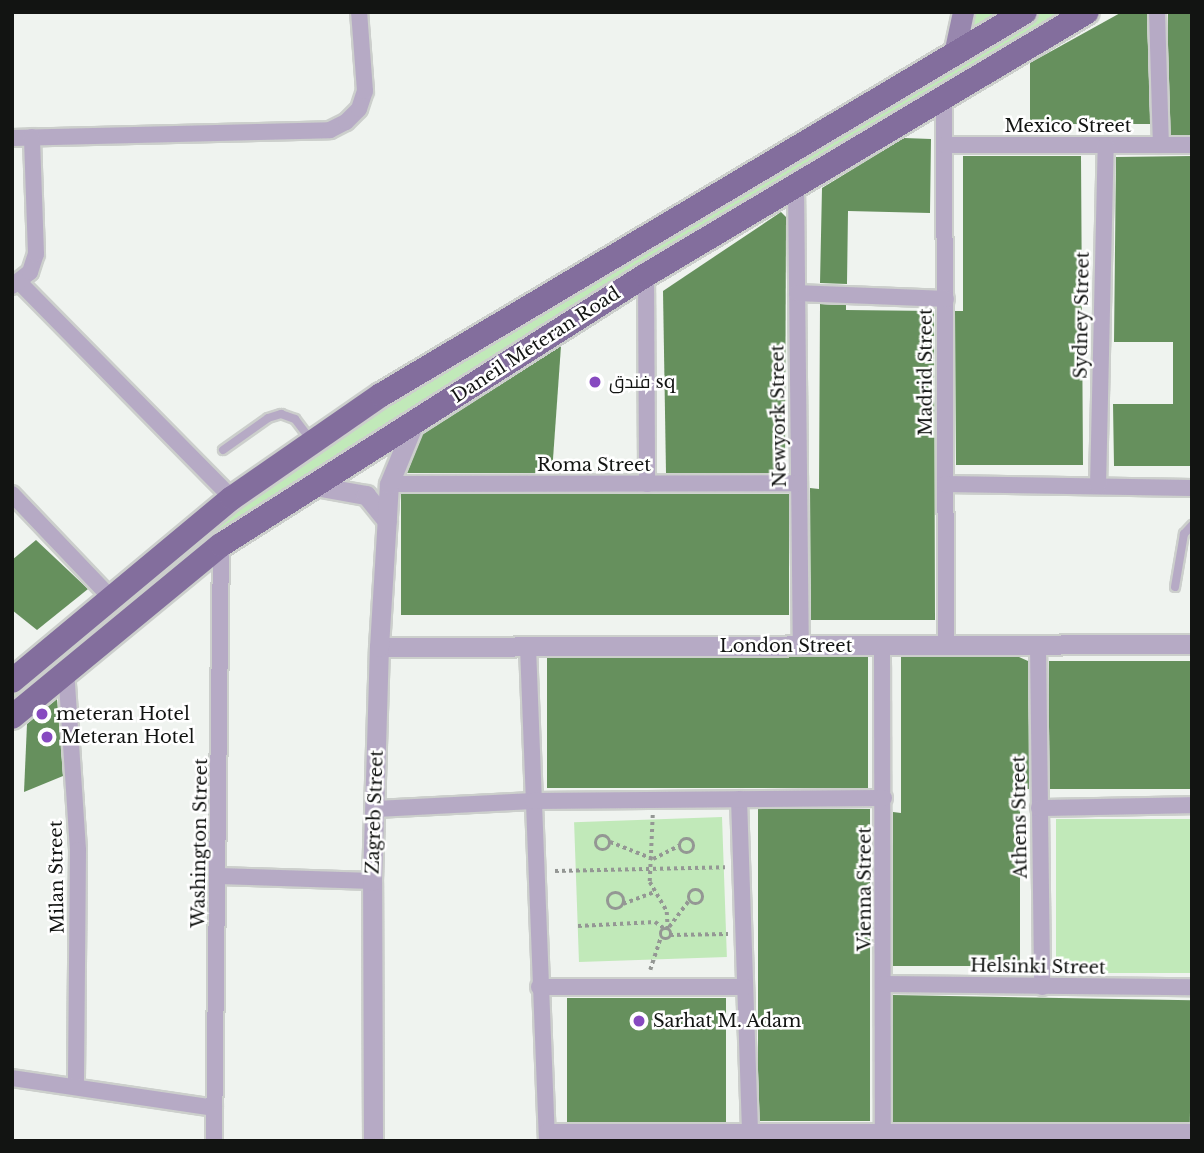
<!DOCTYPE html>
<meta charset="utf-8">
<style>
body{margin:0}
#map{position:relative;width:1204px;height:1153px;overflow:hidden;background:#eff3ef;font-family:"Libre Baskerville",Cairo,serif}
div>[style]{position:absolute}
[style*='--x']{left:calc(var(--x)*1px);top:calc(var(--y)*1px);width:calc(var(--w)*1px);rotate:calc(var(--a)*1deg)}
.green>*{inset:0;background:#c1e9b9;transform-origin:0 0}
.building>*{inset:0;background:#66905d;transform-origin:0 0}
.path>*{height:3.5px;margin-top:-1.75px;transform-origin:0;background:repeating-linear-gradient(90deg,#949794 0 3.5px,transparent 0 7px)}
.path>.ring{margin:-1.75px;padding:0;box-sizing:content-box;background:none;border:3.5px solid #949794;border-radius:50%}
.roads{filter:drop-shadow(2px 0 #cccfcc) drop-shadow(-2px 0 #cccfcc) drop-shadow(0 2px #cccfcc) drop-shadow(0 -2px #cccfcc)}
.service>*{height:8px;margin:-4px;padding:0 4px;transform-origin:4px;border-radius:4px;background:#b6aac5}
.minor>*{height:16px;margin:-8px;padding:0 8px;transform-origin:8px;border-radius:8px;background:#b6aac5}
.tertiary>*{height:19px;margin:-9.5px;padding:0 9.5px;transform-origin:9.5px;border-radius:9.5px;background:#b6aac5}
.secondary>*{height:21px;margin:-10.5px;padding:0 10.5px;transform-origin:10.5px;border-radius:10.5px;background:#9887ae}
.primary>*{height:24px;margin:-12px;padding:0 12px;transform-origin:12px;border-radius:12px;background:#836e9d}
.dots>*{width:19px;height:19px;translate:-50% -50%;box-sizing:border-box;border:4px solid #fff;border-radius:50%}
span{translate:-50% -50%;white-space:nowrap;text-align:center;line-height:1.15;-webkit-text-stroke:5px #fff;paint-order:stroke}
.street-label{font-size:18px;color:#121412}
.poi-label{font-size:18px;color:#121412}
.left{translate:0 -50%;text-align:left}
.frame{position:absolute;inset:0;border:14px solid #121412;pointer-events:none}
</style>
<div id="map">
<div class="green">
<i style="clip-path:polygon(963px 12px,1025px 12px,960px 35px)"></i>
<i style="clip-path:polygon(1029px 12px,1082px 12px,401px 428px,12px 712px,12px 686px,280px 468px)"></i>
<i style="left:722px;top:817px;width:140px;height:148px;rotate:88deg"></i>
<i style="left:1056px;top:819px;width:136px;height:154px"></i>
</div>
<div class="building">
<i style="clip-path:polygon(1122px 12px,1147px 12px,1150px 124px,1030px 124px,1030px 63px)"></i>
<i style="left:1168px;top:12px;width:24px;height:123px"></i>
<i style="clip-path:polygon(904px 138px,931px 139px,930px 213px,848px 211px,847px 284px,820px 283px,822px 188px)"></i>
<i style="clip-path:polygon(963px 156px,1081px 156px,1083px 465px,956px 465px,955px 311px,963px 311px)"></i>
<i style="clip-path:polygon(1192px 156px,1192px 466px,1114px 466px,1113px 404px,1173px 404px,1173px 342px,1114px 342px,1116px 157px)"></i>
<i style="clip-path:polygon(781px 212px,786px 217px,785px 473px,666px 473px,663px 291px)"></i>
<i style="clip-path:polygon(820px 304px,846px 305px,846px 310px,934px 311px,935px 620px,811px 620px,810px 488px,819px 489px)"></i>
<i style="clip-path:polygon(561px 346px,552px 473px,407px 473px,422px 435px)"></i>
<i style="left:401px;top:494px;width:388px;height:121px"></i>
<i style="clip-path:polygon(36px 540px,88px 589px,37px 630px,12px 610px,12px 560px)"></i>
<i style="left:868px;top:657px;width:131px;height:321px;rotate:90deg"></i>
<i style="clip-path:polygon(901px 657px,1019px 657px,1028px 661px,1029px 789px,1020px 789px,1020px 966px,893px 966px,893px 812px,901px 813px)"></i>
<i style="left:1049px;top:661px;width:143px;height:128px"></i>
<i style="clip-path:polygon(57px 699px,63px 776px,24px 792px,27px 724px)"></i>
<i style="left:870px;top:809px;width:312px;height:112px;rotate:90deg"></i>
<i style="left:893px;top:995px;width:299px;height:127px;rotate:1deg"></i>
<i style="left:567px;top:998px;width:159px;height:124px"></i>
</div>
<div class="path">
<i style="--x:653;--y:815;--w:67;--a:92.6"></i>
<i style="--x:650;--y:882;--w:34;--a:60"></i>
<i style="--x:667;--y:912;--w:17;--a:87"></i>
<i class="ring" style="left:596px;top:836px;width:10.5px;height:10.5px"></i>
<i class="ring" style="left:680px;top:839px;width:10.5px;height:10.5px"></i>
<i style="--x:610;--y:842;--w:46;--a:21.6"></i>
<i style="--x:653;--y:859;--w:30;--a:-27"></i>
<i style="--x:555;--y:871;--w:170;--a:-1.3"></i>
<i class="ring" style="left:689px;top:890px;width:10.5px;height:10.5px"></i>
<i class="ring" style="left:608px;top:893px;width:12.5px;height:12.5px"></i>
<i style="--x:623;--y:904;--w:34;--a:-21"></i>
<i style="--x:578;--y:926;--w:77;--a:-3"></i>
<i style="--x:655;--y:922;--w:12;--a:35"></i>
<i style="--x:669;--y:927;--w:34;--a:-53"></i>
<i class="ring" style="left:661px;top:929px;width:6.5px;height:6.5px"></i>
<i style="--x:670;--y:935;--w:58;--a:-1"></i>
<i style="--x:650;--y:970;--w:35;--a:-72"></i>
</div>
<div class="roads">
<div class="service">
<i style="--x:223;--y:450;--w:55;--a:-35.4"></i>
<i style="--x:268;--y:418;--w:14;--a:-17"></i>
<i style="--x:281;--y:414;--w:15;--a:20"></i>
<i style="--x:295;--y:419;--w:25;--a:53"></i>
<i style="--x:1175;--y:587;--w:54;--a:-80.4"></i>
<i style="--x:1184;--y:534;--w:12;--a:-48"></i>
</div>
<div class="minor">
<i style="--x:1157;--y:12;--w:133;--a:88.3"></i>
<i style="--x:944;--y:99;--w:546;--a:89.79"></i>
<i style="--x:12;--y:138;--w:318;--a:-1.4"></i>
<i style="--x:330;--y:130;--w:18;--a:-27"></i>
<i style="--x:346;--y:122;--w:18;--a:-45"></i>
<i style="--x:359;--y:109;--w:19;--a:-72"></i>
<i style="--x:365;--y:91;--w:79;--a:-94.3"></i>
<i style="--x:945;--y:145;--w:247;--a:0"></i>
<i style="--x:796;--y:186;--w:460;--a:89.4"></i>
<i style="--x:646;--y:275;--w:209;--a:89.7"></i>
<i style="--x:20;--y:283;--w:302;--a:45.4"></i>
<i style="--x:12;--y:286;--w:23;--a:-38"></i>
<i style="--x:30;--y:272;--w:19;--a:-72"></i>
<i style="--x:36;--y:254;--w:117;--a:-92"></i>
<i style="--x:797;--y:293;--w:149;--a:2.3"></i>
<i style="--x:389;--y:484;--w:410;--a:-0.1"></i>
<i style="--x:945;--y:484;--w:247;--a:0.9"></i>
<i style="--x:1098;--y:486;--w:341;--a:-88.7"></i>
<i style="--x:12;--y:494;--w:144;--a:46.4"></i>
<i style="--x:1038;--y:645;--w:342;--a:89.3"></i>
<i style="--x:528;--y:647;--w:494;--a:87.8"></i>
<i style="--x:882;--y:647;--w:485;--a:89.9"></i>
<i style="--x:66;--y:669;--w:181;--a:86.2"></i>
<i style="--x:78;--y:850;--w:235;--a:90.5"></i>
<i style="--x:739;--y:799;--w:334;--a:88.1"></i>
<i style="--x:1039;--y:808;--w:153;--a:-1.1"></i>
<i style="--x:376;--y:809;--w:157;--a:-2.9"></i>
<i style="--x:533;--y:801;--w:351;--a:-0.5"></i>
<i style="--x:219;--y:876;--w:153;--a:1.9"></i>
<i style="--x:884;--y:984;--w:308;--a:0.6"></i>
<i style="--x:539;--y:987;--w:206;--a:0"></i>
<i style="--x:12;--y:1078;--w:204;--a:8.4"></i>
<i style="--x:547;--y:1132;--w:645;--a:0"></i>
<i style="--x:214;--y:1141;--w:596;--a:-89.33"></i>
</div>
<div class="tertiary">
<i style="--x:315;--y:486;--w:52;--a:10"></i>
<i style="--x:366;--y:495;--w:33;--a:51"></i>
<i style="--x:379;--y:647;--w:813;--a:-0.21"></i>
<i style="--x:373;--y:1141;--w:260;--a:-90.2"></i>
<i style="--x:372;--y:881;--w:234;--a:-88.3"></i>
<i style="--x:379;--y:647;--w:163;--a:-86.5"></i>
<i style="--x:389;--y:484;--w:66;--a:-67.7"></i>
</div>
<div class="secondary">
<i style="--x:954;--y:54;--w:43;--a:-77.9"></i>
</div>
<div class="primary">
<i style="--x:12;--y:681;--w:286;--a:-39.8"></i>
<i style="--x:232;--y:498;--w:181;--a:-34.7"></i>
<i style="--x:381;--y:395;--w:749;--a:-30.74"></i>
<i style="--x:12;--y:717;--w:271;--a:-39.5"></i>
<i style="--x:221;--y:545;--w:504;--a:-32.43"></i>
<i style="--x:646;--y:275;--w:513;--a:-30.81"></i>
</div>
</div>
<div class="dots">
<i style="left:595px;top:382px;background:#874ac0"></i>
<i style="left:42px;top:714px;background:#874ac0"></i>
<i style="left:47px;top:737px;background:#874ac0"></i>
<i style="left:639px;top:1021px;background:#874ac0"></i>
</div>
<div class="street-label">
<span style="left:1068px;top:126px">Mexico Street</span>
<span style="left:1082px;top:315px;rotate:-89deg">Sydney Street</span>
<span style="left:536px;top:345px;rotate:-33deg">Daneil Meteran Road</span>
<span style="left:926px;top:372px;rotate:-90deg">Madrid Street</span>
<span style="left:779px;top:416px;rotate:-91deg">Newyork Street</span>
<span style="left:594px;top:465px">Roma Street</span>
<span style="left:786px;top:646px">London Street</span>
<span style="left:375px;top:812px;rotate:-88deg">Zagreb Street</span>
<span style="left:1020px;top:817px;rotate:-91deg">Athens Street</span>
<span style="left:200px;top:843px;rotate:-89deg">Washington Street</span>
<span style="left:57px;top:877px;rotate:-91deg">Milan Street</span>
<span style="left:865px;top:889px;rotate:-90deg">Vienna Street</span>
<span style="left:1038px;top:967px;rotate:1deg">Helsinki Street</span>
</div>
<div class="poi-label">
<span class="left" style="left:609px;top:382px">فندق sq</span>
<span class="left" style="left:56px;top:714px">meteran Hotel</span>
<span class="left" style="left:61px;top:737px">Meteran Hotel</span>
<span class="left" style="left:653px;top:1021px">Sarhat M. Adam</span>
</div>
<div class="frame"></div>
</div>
